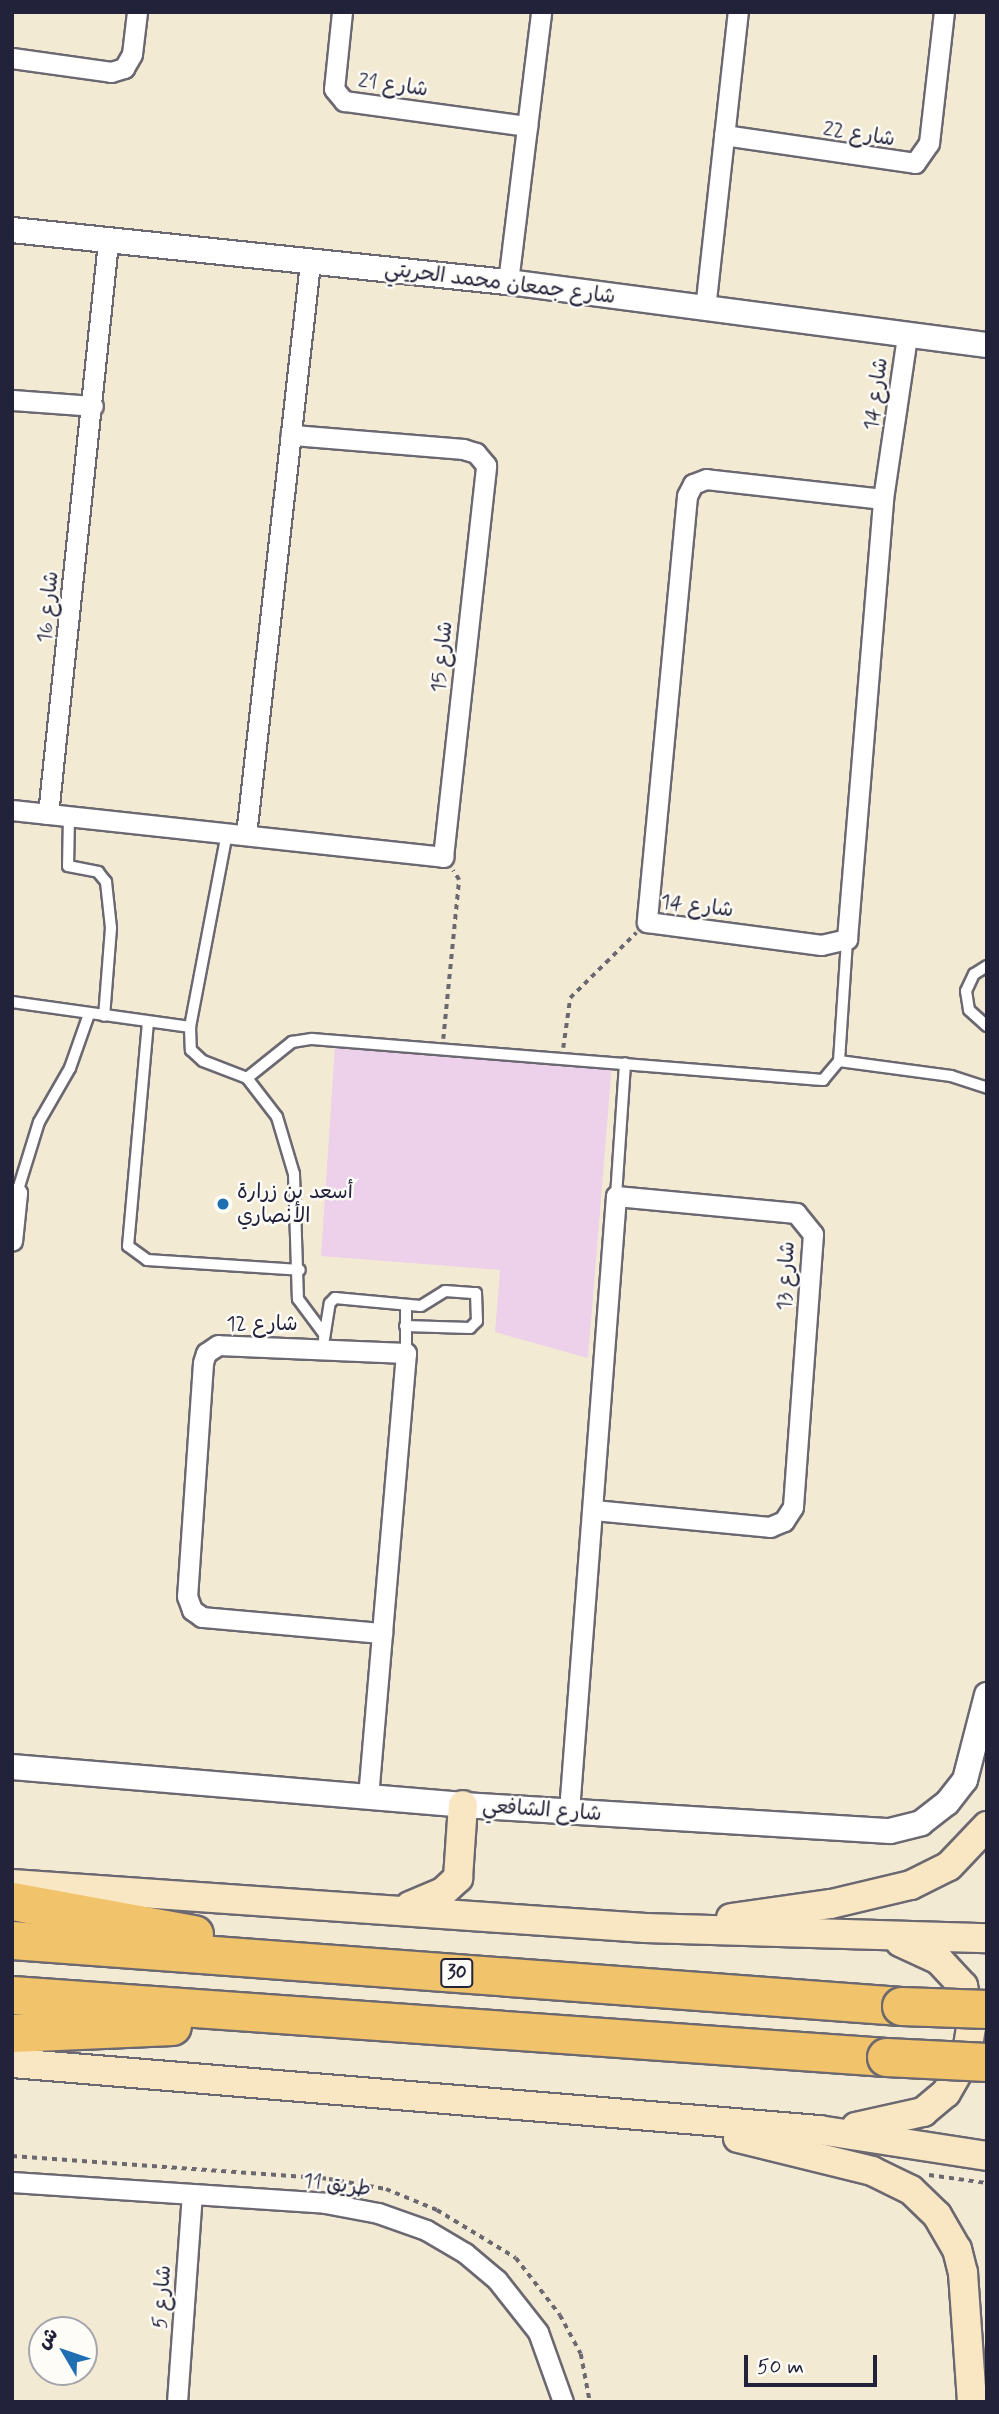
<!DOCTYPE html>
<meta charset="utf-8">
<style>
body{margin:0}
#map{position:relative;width:999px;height:2414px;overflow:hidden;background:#f3ead4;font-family:Mynerve,"Playpen Sans Arabic",sans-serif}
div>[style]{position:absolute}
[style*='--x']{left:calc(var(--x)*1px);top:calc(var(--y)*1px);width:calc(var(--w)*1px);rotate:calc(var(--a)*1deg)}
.built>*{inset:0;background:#edd0e9}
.path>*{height:3.5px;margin-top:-1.75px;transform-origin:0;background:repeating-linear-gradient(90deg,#6b6871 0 5px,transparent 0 10px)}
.roads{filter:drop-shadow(2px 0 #6b6871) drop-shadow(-2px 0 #6b6871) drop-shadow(0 2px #6b6871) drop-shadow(0 -2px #6b6871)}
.service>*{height:10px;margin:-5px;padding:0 5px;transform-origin:5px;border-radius:5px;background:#fff}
.minor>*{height:19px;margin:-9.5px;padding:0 9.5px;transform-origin:9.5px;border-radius:9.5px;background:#fff}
.tertiary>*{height:24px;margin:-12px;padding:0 12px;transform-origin:12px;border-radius:12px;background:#fff}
.secondary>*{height:28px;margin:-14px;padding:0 14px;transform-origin:14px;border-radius:14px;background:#f9e7c3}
.motorway>*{height:37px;margin:-18.5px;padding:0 18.5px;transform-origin:18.5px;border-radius:18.5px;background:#f1c36a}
.bridges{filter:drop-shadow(2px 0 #6b6871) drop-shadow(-2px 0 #6b6871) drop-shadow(0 2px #6b6871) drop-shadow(0 -2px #6b6871)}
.motorway-bridge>*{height:37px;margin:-18.5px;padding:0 18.5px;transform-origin:18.5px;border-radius:18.5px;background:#f1c36a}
.dots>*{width:19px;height:19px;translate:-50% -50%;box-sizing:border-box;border:4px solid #fdfcf7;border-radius:50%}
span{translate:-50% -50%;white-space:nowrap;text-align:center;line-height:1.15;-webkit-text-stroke:5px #fdfcf7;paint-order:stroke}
.shield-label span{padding:2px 5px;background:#fdfcf7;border:2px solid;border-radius:5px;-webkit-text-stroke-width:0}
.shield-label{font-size:19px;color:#22223b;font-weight:700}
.street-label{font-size:21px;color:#22223b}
.poi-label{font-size:21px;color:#22223b}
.left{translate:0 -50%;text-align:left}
.frame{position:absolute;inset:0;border:14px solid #22223b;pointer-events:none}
.north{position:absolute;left:28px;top:2316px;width:70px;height:70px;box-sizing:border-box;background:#fdfcf7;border:2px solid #a5a5ac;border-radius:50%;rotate:309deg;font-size:19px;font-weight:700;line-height:28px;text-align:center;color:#22223b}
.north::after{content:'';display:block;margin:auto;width:24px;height:32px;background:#1f6fb2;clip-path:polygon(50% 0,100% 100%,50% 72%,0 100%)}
.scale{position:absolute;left:744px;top:2355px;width:133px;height:32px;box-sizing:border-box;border:4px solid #22223b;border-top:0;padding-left:9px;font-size:21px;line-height:24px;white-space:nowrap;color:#22223b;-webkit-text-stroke:5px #fdfcf7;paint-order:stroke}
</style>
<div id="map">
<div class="built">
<i style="clip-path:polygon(335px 1046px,612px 1064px,588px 1358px,495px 1332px,500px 1270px,321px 1256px)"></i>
</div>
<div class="path">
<i style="--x:443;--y:1039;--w:160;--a:-84.3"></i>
<i style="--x:459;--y:880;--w:11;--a:-124"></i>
<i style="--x:563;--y:1048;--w:50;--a:-82"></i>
<i style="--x:570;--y:998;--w:93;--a:-44.6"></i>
<i style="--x:12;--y:2156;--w:318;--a:4.1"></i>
<i style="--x:329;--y:2179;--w:58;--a:10"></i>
<i style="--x:386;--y:2189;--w:55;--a:22.4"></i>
<i style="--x:437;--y:2210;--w:92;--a:31.3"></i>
<i style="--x:516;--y:2258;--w:72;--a:52.3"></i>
<i style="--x:560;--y:2315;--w:44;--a:61.7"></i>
<i style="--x:581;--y:2354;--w:49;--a:79.4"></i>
<i style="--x:929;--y:2175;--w:59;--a:7.9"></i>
</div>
<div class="roads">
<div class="service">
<i style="--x:69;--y:816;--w:50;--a:91.1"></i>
<i style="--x:68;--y:866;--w:31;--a:11"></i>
<i style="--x:98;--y:872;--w:13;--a:51"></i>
<i style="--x:106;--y:882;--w:46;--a:83.8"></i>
<i style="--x:111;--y:928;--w:88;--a:94.5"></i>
<i style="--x:227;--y:833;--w:197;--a:100.8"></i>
<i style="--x:190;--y:1027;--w:23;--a:88"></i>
<i style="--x:191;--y:1050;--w:16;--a:43"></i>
<i style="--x:203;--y:1061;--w:47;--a:21.1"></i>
<i style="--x:247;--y:1078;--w:49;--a:52.4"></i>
<i style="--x:277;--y:1117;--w:59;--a:73.4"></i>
<i style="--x:294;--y:1174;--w:125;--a:88.2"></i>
<i style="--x:298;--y:1299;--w:44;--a:53.4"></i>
<i style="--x:987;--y:966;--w:15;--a:148"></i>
<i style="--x:974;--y:974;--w:19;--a:115"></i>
<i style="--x:966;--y:991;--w:19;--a:81"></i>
<i style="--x:969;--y:1010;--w:24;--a:42"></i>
<i style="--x:12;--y:1002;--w:180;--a:8"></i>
<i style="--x:148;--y:1022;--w:225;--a:95.1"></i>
<i style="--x:128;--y:1246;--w:24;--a:36"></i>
<i style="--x:147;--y:1260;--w:153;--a:3.7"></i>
<i style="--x:839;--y:1061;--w:122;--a:-86.2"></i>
<i style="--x:247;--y:1078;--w:58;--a:-38.7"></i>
<i style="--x:292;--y:1042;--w:20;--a:-9"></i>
<i style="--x:312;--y:1039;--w:513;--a:4.59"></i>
<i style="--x:823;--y:1080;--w:25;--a:-50"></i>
<i style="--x:839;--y:1061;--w:113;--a:7.6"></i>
<i style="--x:951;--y:1076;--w:38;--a:18"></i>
<i style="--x:17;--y:1193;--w:74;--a:-72.8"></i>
<i style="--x:39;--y:1122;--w:62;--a:-60.1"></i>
<i style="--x:70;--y:1068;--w:57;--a:-70.6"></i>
<i style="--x:616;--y:1196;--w:133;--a:-86.1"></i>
<i style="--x:324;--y:1339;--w:36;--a:-81"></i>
<i style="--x:330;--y:1303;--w:7;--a:-45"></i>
<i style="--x:335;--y:1298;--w:86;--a:5.3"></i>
<i style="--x:421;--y:1306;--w:28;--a:-32"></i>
<i style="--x:445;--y:1291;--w:31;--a:4"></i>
<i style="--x:476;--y:1293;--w:28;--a:88"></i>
<i style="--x:477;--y:1321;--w:10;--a:135"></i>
<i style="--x:470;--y:1328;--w:65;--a:-178.2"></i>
<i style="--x:406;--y:1353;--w:48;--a:-90"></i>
</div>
<div class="minor">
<i style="--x:342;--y:12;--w:77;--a:95.9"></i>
<i style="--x:334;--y:89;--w:16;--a:50"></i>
<i style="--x:344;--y:101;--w:185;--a:7.8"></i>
<i style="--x:12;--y:58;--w:100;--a:8"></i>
<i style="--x:111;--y:72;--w:14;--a:-17"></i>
<i style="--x:124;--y:68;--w:16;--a:-60"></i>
<i style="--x:132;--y:54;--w:42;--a:-83.2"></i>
<i style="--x:724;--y:135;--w:193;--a:8.3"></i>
<i style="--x:915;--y:163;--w:24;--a:-55"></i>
<i style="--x:929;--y:143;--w:132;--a:-83.5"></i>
<i style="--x:508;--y:282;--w:272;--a:-83"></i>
<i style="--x:705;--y:309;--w:299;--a:-83.7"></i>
<i style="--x:12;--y:400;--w:81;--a:4.2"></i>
<i style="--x:883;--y:499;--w:178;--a:-173.6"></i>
<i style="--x:706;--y:479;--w:14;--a:159"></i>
<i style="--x:693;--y:484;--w:13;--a:117"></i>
<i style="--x:687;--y:496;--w:428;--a:95.4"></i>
<i style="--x:647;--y:922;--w:176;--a:7.5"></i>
<i style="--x:821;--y:945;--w:27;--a:-13"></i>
<i style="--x:847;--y:939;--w:441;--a:-85.3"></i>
<i style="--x:883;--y:499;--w:165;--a:-81.6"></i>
<i style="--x:12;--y:810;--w:434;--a:6.2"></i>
<i style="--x:443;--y:857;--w:394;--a:-83.7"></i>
<i style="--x:486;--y:465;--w:16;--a:-130"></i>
<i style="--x:476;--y:453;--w:14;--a:-163"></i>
<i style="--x:463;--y:449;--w:173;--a:-175.3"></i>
<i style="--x:48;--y:814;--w:575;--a:-84.01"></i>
<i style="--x:246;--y:835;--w:576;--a:-83.62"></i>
<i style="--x:12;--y:1193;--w:5;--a:0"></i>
<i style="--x:17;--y:1193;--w:48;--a:95.9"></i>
<i style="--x:368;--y:1797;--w:165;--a:-85.1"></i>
<i style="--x:382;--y:1633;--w:281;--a:-85.1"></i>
<i style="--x:406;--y:1353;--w:188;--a:-177.6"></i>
<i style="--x:218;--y:1345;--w:14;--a:146"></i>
<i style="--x:206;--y:1353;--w:10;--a:107"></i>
<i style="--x:203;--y:1363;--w:234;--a:93.9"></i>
<i style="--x:187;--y:1596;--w:15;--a:70"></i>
<i style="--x:192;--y:1610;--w:12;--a:35"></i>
<i style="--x:202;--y:1617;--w:181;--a:5.1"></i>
<i style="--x:569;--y:1811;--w:617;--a:-85.63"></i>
<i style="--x:616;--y:1196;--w:181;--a:5.4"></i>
<i style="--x:796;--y:1213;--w:27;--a:51"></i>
<i style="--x:813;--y:1234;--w:274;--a:94.2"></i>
<i style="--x:793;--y:1507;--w:17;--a:123"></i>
<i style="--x:784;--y:1521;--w:15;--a:157"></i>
<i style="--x:770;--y:1527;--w:178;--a:-174.5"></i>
<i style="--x:12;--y:2182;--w:314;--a:3.8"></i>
<i style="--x:325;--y:2203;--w:54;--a:10.7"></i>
<i style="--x:378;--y:2213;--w:51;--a:19.5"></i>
<i style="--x:426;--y:2230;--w:45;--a:30.5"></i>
<i style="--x:465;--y:2253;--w:42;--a:40.2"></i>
<i style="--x:497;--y:2280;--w:66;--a:51.7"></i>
<i style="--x:538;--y:2332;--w:74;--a:70.3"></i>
<i style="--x:177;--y:2402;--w:208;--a:-85.9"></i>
</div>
<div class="tertiary">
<i style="--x:12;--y:230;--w:499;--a:6"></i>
<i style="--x:508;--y:282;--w:483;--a:7.5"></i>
<i style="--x:12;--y:1767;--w:453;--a:4.8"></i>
<i style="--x:463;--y:1805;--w:428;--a:3.5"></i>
<i style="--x:890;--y:1831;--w:32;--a:-14"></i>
<i style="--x:921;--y:1823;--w:33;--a:-38"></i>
<i style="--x:947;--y:1803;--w:29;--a:-52"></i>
<i style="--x:965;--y:1780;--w:88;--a:-75.5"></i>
</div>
<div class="secondary">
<i style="--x:12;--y:1884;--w:635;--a:3.98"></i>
<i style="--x:645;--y:1928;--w:342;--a:1.7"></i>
<i style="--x:410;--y:1906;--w:36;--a:-23"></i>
<i style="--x:443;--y:1892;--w:21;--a:-43"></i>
<i style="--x:458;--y:1878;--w:73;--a:-86.1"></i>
<i style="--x:731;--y:1918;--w:101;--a:-8"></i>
<i style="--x:831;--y:1904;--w:82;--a:-13.4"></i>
<i style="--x:911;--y:1885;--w:42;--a:-26.6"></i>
<i style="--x:949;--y:1866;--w:55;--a:-46.5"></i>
<i style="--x:12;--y:2063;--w:810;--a:4.75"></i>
<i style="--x:819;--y:2130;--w:170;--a:8.8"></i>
<i style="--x:856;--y:2127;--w:69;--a:-12.6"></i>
<i style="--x:923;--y:2112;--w:30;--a:-40"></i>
<i style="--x:946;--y:2093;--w:39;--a:-60"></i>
<i style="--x:966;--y:2059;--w:32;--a:-81"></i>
<i style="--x:971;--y:2027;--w:42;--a:-101"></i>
<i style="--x:963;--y:1986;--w:35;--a:-133"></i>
<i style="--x:939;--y:1960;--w:43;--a:-155.2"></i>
<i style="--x:738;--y:2138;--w:138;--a:13.8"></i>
<i style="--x:872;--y:2171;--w:43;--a:26"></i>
<i style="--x:911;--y:2190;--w:36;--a:44"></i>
<i style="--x:937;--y:2215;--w:39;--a:60"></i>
<i style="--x:957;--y:2249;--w:25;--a:76"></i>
<i style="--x:963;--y:2273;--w:129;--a:86"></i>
</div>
<div class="motorway">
<i style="--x:12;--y:1901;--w:185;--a:10.3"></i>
<i style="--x:12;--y:1940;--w:891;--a:4.25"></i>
<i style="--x:12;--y:1995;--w:876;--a:4.06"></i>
<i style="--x:12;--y:2033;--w:160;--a:-2.5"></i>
</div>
</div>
<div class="bridges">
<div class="motorway-bridge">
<i style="--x:901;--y:2006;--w:86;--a:2"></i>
<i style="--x:886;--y:2057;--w:101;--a:2.8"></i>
</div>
</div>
<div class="dots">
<i style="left:223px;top:1204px;background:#1f6fb2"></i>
</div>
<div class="shield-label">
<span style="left:457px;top:1973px">30</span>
</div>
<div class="street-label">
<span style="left:393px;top:85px;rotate:8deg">شارع 21</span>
<span style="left:859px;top:134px;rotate:9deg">شارع 22</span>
<span style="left:500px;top:283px;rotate:7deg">شارع جمعان محمد الحريتي</span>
<span style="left:876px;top:394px;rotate:-82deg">شارع 14</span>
<span style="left:48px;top:607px;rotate:-84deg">شارع 16</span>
<span style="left:442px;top:657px;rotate:-84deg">شارع 15</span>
<span style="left:697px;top:906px;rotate:7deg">شارع 14</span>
<span style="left:786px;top:1276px;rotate:-87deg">شارع 13</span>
<span style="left:262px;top:1324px">شارع 12</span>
<span style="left:542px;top:1810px;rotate:4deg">شارع الشافعي</span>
<span style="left:337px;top:2185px;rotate:8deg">طريق 11</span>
<span style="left:162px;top:2297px;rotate:-86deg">شارع 5</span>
</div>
<div class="poi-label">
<span class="left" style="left:237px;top:1204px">أسعد بن زرارة<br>الأنصاري</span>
</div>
<div class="frame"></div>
<div class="north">ش</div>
<div class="scale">50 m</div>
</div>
